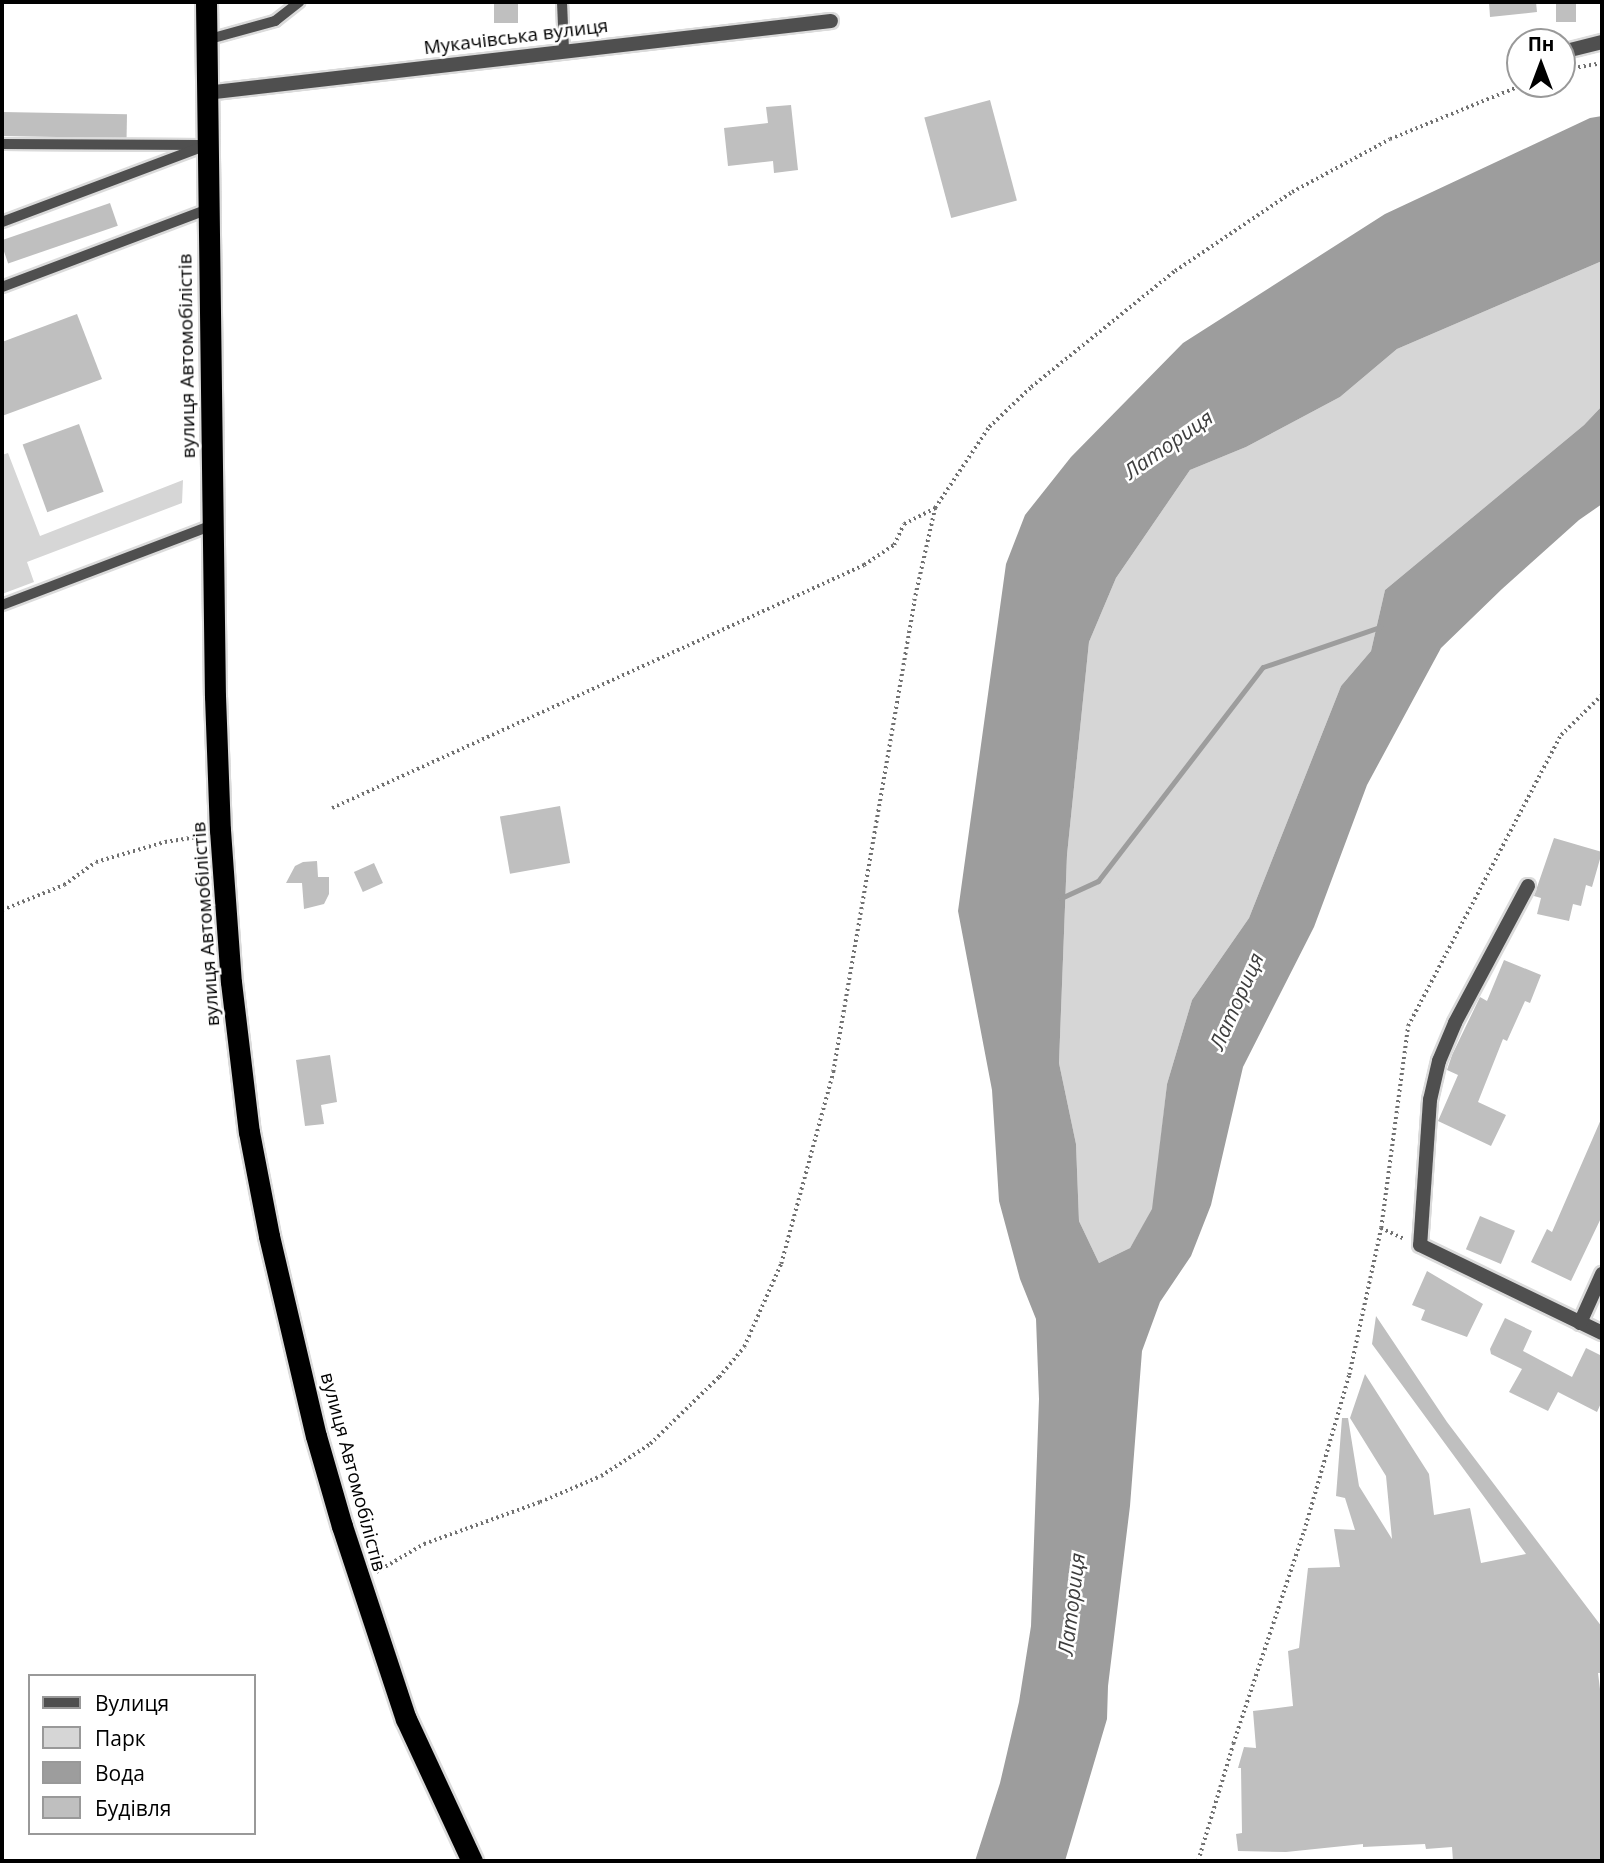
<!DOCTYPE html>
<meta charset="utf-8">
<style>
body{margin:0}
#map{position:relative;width:1604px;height:1863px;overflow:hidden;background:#fff;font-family:"Open Sans",sans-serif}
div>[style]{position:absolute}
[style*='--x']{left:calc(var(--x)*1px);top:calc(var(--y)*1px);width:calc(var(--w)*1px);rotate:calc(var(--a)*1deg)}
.green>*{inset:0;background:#d6d6d6}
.water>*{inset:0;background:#9d9d9d}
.stream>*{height:5px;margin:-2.5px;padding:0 2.5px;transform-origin:2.5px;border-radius:2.5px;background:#9d9d9d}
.building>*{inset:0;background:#bfbfbf;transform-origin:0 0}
.path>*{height:3.5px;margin-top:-1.75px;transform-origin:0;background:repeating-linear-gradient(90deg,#717171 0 2px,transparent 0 5.5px)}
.roads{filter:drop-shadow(2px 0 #dbdbdb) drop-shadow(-2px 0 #dbdbdb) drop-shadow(0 2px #dbdbdb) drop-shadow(0 -2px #dbdbdb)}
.lane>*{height:10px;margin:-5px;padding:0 5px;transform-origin:5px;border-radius:5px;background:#4f4f4f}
.street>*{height:14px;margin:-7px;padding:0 7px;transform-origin:7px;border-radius:7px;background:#4f4f4f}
.highway>*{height:21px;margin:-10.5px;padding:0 10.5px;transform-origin:10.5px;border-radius:10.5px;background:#000}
span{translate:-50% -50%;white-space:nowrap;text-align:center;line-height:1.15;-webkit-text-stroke:5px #fff;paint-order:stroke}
.street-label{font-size:19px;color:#000}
.water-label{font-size:21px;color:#3e3e3e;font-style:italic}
.frame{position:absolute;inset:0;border:4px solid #000;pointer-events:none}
.legend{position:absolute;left:28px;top:1674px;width:228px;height:161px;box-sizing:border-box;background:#fff;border:2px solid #999;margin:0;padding:9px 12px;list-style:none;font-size:21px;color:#000}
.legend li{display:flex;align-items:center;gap:14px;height:35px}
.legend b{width:35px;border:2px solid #999}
.north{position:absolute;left:1506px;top:28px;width:70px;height:70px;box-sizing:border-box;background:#fff;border:2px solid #999;border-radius:50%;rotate:0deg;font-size:19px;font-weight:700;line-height:28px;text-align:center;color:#000}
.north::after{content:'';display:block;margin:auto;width:24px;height:32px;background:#000;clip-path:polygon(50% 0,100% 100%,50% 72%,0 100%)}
</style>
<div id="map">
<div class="green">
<i style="clip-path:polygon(1602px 261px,1602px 406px,1584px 425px,1385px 590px,1371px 651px,1341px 686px,1249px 918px,1192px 1000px,1167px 1084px,1153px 1209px,1130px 1248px,1099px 1263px,1079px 1221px,1076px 1144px,1059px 1063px,1067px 855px,1089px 642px,1116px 578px,1190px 470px,1246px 447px,1340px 397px,1397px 349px)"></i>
<i style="clip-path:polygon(8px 453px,40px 536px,183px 480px,182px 503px,27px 562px,34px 582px,2px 594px,2px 455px)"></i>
</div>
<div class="water">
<i style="clip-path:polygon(1602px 116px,1602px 261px,1397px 349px,1340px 397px,1246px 447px,1190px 470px,1116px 578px,1089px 642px,1067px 855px,1059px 1063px,1076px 1144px,1079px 1221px,1099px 1263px,1130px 1248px,1152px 1209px,1167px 1084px,1192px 1000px,1249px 918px,1341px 686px,1371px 651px,1385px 590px,1584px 425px,1602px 406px,1602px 504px,1579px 520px,1502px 589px,1441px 648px,1367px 785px,1314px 927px,1243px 1067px,1211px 1205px,1191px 1256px,1160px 1302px,1142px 1351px,1130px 1506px,1108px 1686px,1107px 1719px,1065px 1861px,975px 1861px,1000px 1783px,1019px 1702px,1031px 1626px,1039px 1399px,1036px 1319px,1020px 1279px,999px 1201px,992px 1090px,958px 911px,1006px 564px,1025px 515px,1071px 457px,1183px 343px,1385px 214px,1590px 118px)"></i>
</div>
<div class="stream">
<i style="--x:1061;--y:898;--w:41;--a:-24.7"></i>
<i style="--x:1098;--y:881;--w:270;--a:-52.4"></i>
<i style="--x:1263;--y:667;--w:124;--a:-18.9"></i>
</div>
<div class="building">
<i style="left:494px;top:2px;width:24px;height:21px"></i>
<i style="clip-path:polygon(1489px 2px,1536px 2px,1537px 12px,1490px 17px)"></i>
<i style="left:1556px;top:2px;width:20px;height:20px"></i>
<i style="left:990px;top:100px;width:104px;height:68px;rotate:75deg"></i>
<i style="clip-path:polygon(791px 105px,798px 170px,774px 173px,773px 161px,728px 166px,724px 128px,768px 123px,766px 107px)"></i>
<i style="left:2px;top:112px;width:125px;height:24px;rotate:1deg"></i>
<i style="left:110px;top:203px;width:24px;height:116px;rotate:71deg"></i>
<i style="clip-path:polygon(77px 314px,102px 379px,2px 416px,2px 342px)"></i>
<i style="left:79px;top:424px;width:72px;height:60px;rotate:70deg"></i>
<i style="left:560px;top:806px;width:58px;height:61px;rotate:80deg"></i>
<i style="clip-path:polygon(1554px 838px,1602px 852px,1592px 887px,1586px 885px,1581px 906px,1573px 904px,1569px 921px,1537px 914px,1541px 898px,1534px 896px)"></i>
<i style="clip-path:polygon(317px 861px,318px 877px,329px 877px,329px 894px,324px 904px,304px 909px,302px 883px,286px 883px,295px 866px,303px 862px)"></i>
<i style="left:374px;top:863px;width:22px;height:22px;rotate:66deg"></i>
<i style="clip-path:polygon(1504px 960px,1541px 975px,1530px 1003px,1525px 1001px,1507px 1041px,1503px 1039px,1478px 1102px,1506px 1115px,1491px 1146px,1438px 1121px,1458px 1075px,1447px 1070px,1452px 1055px,1480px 997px,1487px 1001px)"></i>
<i style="clip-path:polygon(330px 1055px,337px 1102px,321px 1105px,324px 1124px,305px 1126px,296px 1060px)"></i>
<i style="clip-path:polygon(1602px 1117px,1602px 1216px,1571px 1281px,1531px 1262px,1547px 1229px,1552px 1232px)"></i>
<i style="left:1480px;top:1216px;width:38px;height:36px;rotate:23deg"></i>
<i style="clip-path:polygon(1427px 1271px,1483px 1304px,1467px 1337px,1421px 1320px,1425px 1310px,1412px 1305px)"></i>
<i style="clip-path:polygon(1376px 1316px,1447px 1422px,1602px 1627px,1602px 1673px,1598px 1673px,1602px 1705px,1602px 1861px,1453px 1861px,1452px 1847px,1426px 1849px,1425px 1844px,1363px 1847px,1363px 1844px,1286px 1852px,1238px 1851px,1236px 1834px,1242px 1833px,1241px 1768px,1238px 1768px,1244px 1747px,1256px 1748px,1253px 1711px,1293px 1706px,1288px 1651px,1299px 1648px,1308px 1568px,1340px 1567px,1334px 1529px,1355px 1530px,1345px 1498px,1336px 1496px,1342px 1418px,1348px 1418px,1359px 1486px,1392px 1539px,1386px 1476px,1350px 1418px,1365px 1374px,1429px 1474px,1434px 1515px,1470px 1508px,1481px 1563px,1526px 1554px,1372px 1344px)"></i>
<i style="clip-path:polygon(1505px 1318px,1532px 1331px,1523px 1351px,1572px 1377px,1586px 1348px,1602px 1356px,1602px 1401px,1597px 1412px,1558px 1392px,1548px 1411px,1509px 1392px,1522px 1369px,1491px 1354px,1490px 1349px)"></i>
</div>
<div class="path">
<i style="--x:1562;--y:70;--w:41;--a:-9.9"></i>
<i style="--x:332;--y:808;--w:585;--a:-24.55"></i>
<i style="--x:864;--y:565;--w:36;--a:-34"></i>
<i style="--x:894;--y:545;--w:23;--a:-65"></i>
<i style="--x:904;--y:524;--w:35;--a:-27"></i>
<i style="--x:2;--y:910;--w:67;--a:-22"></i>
<i style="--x:64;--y:885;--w:39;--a:-36"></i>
<i style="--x:96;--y:862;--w:72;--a:-16.2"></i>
<i style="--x:165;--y:842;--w:37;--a:-9"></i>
<i style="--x:1381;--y:1228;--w:26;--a:25"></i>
<i style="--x:376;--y:1572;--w:56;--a:-30.3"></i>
<i style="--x:424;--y:1544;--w:123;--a:-19.9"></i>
<i style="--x:540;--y:1502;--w:66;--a:-23.1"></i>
<i style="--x:601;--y:1476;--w:59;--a:-33.1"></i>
<i style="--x:650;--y:1444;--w:96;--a:-44.2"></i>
<i style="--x:719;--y:1377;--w:39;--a:-50"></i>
<i style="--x:744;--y:1347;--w:91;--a:-66"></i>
<i style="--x:781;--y:1264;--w:199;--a:-74.8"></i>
<i style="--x:833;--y:1072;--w:478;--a:-80.2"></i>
<i style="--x:914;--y:601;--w:95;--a:-77.3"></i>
<i style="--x:935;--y:508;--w:97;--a:-56.3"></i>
<i style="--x:989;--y:427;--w:58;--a:-43.6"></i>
<i style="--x:1031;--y:387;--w:185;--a:-38.9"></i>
<i style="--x:1175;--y:271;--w:141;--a:-34"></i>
<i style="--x:1292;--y:192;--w:111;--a:-28.4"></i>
<i style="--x:1390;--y:139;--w:146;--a:-22.2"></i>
<i style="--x:1198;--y:1861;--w:122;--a:-73.3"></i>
<i style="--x:1233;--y:1744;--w:225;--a:-71.6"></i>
<i style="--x:1304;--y:1531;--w:162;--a:-73.9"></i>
<i style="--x:1349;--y:1375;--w:150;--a:-77.7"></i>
<i style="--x:1381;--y:1228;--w:204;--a:-82.4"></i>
<i style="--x:1408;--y:1026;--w:329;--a:-62.3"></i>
<i style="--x:1561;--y:735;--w:57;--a:-44.3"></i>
</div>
<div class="roads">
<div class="lane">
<i style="--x:562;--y:2;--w:48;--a:87.6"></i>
<i style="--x:206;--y:40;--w:72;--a:-15.4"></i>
<i style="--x:275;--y:21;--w:31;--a:-38"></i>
<i style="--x:2;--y:144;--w:199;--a:0.3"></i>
<i style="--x:2;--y:222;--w:219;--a:-20.6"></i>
<i style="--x:2;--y:287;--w:220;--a:-20.7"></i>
<i style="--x:2;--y:605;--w:226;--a:-20.8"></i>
</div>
<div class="street">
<i style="--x:1562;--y:52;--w:41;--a:-14"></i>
<i style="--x:206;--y:93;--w:629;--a:-6.57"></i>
<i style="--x:1528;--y:886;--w:155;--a:118.1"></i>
<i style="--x:1455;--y:1023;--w:41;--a:112.8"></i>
<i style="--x:1439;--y:1061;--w:40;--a:103"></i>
<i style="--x:1430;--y:1100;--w:145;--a:93.9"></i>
<i style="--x:1420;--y:1245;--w:202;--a:25.8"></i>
<i style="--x:1580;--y:1323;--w:54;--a:-65.8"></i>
</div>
<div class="highway">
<i style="--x:206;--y:2;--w:694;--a:89.26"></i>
<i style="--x:215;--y:696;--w:134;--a:87.9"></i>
<i style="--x:220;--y:830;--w:152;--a:85.9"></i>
<i style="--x:231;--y:982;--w:151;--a:83.2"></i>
<i style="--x:249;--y:1132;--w:106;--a:79.1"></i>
<i style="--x:269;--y:1236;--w:205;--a:76.8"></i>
<i style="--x:316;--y:1436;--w:94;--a:73.9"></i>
<i style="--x:342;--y:1526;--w:203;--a:71.7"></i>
<i style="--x:406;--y:1719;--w:157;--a:65.1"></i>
</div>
</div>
<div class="street-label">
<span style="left:516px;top:37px;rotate:-7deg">Мукачівська вулиця</span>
<span style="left:187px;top:356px;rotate:-91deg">вулиця Автомобілістів</span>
<span style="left:206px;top:924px;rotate:-94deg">вулиця Автомобілістів</span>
<span style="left:353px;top:1472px;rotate:75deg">вулиця Автомобілістів</span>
</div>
<div class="water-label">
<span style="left:1168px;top:444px;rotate:-35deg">Латориця</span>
<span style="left:1236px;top:1001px;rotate:-66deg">Латориця</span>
<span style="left:1071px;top:1604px;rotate:-83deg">Латориця</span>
</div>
<div class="frame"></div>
<ul class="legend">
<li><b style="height:9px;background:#4f4f4f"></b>Вулиця</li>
<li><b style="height:19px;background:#d6d6d6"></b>Парк</li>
<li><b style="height:19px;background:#9d9d9d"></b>Вода</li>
<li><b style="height:19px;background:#bfbfbf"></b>Будівля</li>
</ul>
<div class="north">Пн</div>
</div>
